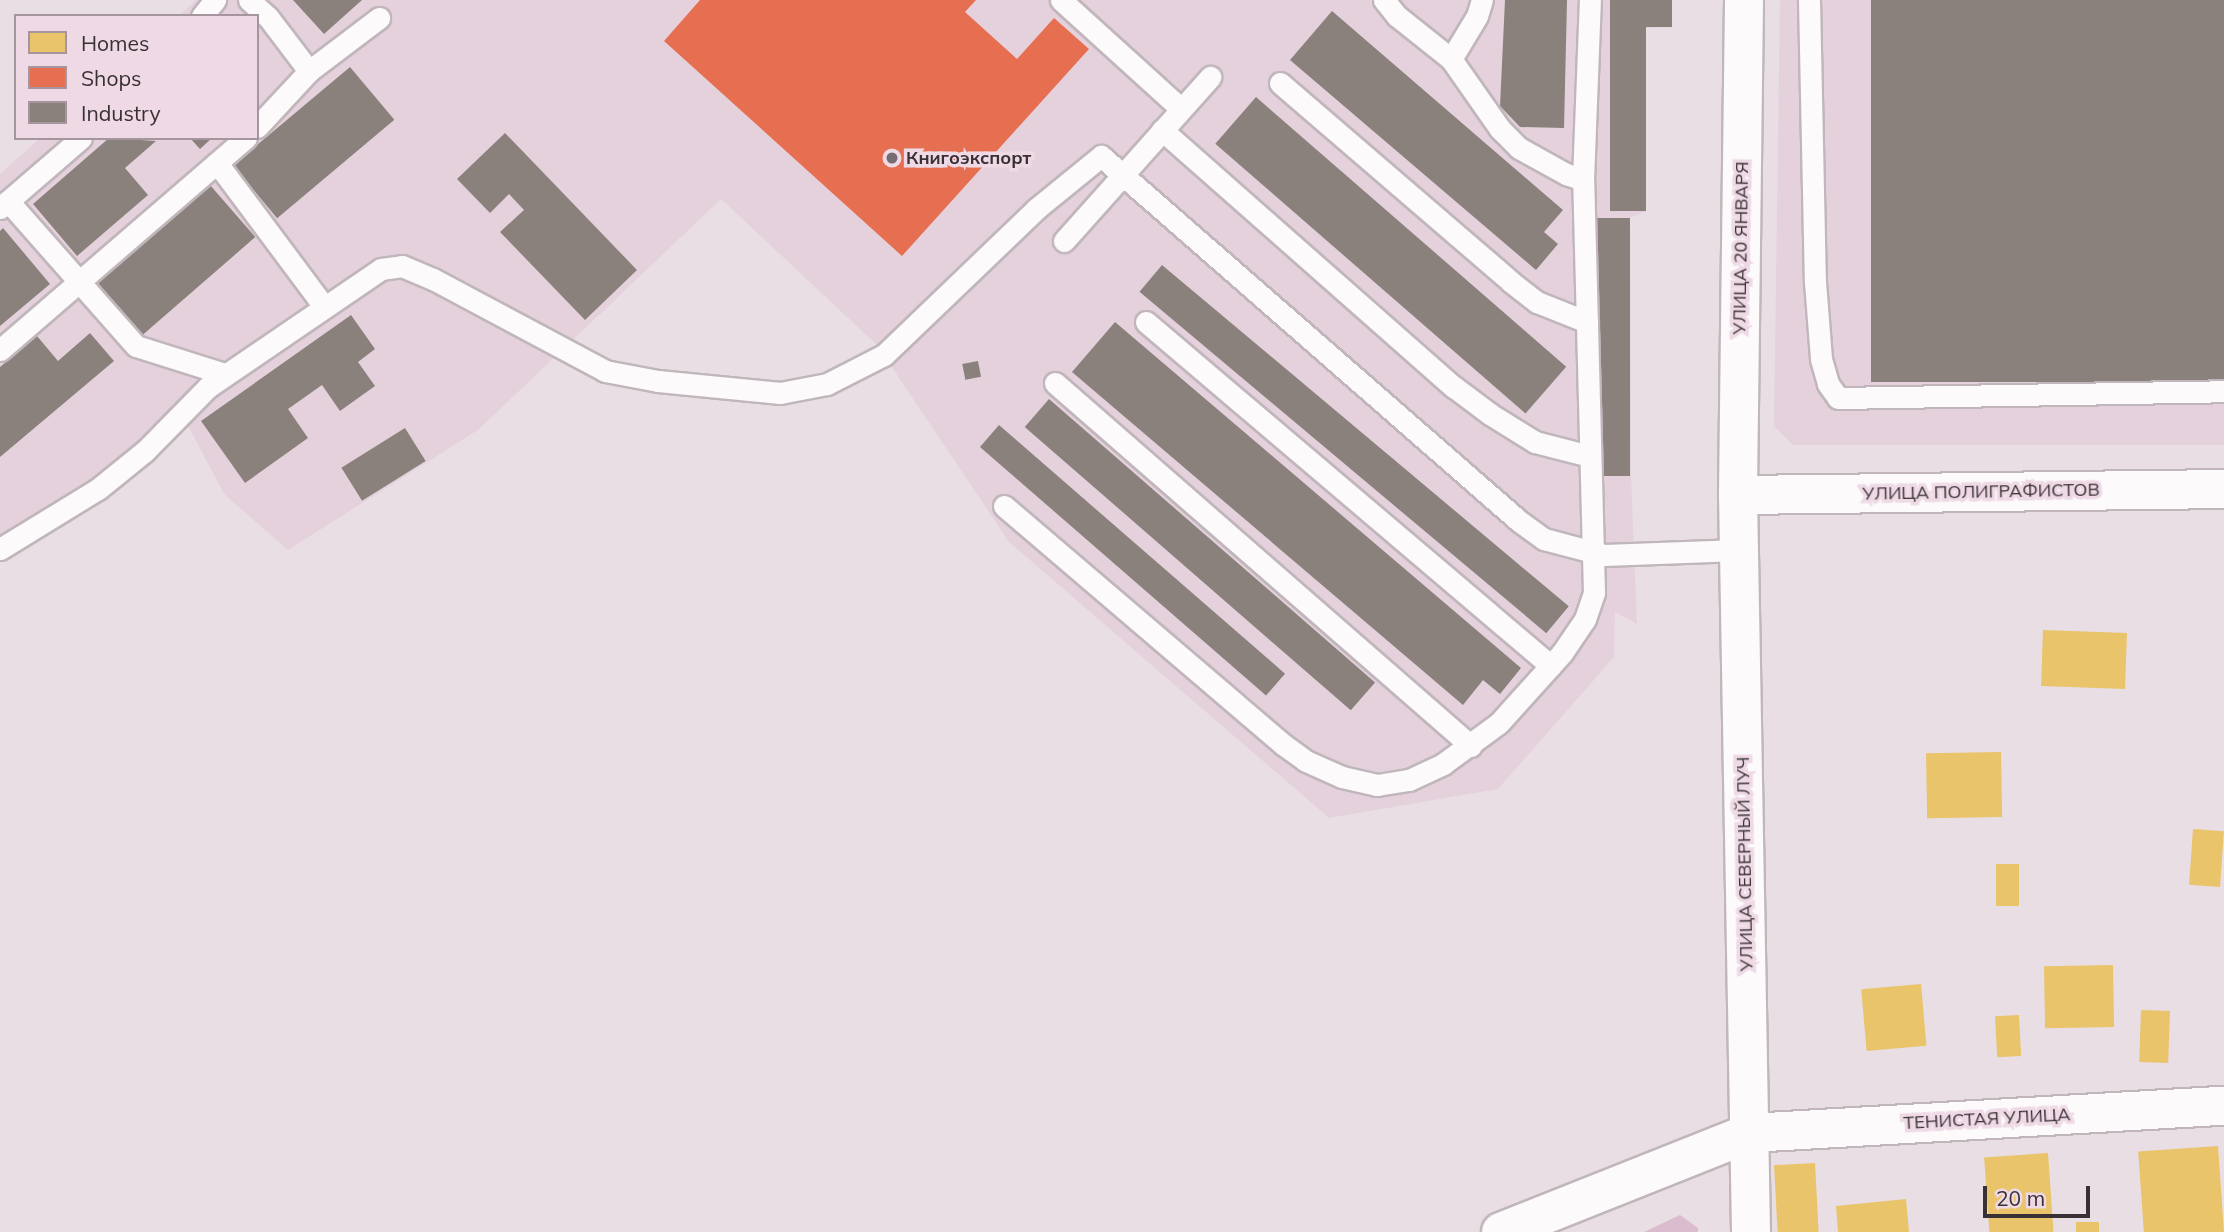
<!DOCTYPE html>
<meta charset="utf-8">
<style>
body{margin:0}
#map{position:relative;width:2224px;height:1232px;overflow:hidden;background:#e9dee4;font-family:Mulish,sans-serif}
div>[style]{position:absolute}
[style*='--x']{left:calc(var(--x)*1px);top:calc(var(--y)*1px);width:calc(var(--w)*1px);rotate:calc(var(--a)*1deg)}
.built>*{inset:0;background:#e4d1dc}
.green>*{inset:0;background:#dbbbce}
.homes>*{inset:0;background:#e9c46a;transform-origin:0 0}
.shops>*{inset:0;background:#e76f51}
.industry>*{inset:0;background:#8a817c;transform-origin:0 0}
.roads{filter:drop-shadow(2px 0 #c0b6bb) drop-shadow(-2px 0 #c0b6bb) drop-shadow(0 2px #c0b6bb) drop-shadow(0 -2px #c0b6bb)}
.service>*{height:21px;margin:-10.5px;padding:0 10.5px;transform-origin:10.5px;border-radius:10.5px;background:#fcfafb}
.minor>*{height:38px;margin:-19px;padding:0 19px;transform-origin:19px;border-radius:19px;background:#fcfafb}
.tertiary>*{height:38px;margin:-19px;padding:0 19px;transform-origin:19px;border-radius:19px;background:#fcfafb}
.dots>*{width:19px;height:19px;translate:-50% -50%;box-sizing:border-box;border:4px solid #eed9e5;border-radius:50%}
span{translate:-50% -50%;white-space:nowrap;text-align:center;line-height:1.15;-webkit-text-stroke:7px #eed9e5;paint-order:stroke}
.poi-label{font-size:18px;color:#383035;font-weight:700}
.left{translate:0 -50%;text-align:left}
.street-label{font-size:18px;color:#383035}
.legend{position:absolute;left:14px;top:14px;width:245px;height:126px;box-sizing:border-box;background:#eed9e5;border:2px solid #a5959f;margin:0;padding:9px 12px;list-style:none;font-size:21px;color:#383035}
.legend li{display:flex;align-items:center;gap:14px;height:35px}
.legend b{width:35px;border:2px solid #a5959f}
.scale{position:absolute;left:1983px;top:1186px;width:107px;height:32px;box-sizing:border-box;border:4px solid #383035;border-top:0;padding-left:9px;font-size:21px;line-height:24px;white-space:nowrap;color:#383035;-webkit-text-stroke:5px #eed9e5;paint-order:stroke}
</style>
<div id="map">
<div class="built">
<i style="clip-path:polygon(196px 0,1672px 0,1672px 27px,1646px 28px,1646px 211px,1630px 218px,1631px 476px,1637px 624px,1615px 612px,1614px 657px,1498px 789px,1329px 818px,1009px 542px,877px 345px,721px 199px,478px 430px,288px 550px,224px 494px,184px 418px,113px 487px,69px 522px,0 560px,0 174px,40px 138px,257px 138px,257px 16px,179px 16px)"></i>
<i style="clip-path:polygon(1780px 0,2224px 0,2224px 445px,1793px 445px,1774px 426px)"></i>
</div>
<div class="green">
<i style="clip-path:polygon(1680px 1215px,1698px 1228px,1698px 1232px,1644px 1232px)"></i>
</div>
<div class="homes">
<i style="left:2043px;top:630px;width:84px;height:56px;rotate:2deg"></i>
<i style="left:2001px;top:752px;width:65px;height:75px;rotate:89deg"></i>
<i style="left:2193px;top:829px;width:31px;height:56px;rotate:4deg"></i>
<i style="left:1996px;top:864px;width:23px;height:42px"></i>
<i style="left:2113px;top:965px;width:62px;height:69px;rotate:89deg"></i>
<i style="left:1921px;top:984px;width:62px;height:60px;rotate:85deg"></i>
<i style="left:2141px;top:1010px;width:29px;height:52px;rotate:2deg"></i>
<i style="left:2019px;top:1015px;width:41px;height:24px;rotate:87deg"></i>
<i style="left:2218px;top:1146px;width:86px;height:80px;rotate:86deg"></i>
<i style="left:2048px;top:1153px;width:79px;height:64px;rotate:86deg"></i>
<i style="left:1815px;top:1163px;width:69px;height:41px;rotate:87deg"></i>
<i style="clip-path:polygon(1906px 1199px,1909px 1232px,1838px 1232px,1836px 1206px)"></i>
<i style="left:2099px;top:1222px;width:10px;height:23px;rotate:90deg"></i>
</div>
<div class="shops">
<i style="clip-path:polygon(700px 0,976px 0,965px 12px,1017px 59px,1054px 18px,1089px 49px,902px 256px,664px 41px)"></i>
</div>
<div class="industry">
<i style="clip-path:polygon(293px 0,362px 0,324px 34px)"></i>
<i style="clip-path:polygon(1505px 0,1567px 0,1564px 128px,1520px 127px,1500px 106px)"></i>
<i style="clip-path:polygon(1610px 0,1672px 0,1672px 27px,1646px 27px,1646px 211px,1610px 211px)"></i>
<i style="left:1871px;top:0;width:353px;height:382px"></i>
<i style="clip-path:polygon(1332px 11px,1563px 210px,1544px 232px,1558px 244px,1536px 270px,1290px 60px)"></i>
<i style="left:350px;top:67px;width:69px;height:153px;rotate:50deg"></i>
<i style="left:1256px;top:97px;width:411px;height:62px;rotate:41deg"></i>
<i style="clip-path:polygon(505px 133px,637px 270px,585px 320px,500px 232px,524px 210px,509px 194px,490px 213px,457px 179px)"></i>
<i style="clip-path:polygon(109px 138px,156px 141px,125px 168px,148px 195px,77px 256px,33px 204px)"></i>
<i style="clip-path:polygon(190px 138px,212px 138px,200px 149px)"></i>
<i style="left:210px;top:185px;width:69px;height:149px;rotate:49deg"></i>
<i style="left:1595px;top:218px;width:35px;height:258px"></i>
<i style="clip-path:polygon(3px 228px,50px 284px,0 326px,0 231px)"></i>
<i style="left:1162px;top:265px;width:531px;height:35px;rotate:40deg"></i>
<i style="clip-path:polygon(351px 315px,375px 349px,358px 362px,375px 386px,340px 411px,322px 385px,288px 409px,308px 438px,245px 483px,201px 421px)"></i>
<i style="clip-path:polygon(1115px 322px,1521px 668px,1500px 694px,1483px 680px,1463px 705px,1072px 372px)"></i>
<i style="clip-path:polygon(90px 333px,114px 361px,0 457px,0 367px,37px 336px,58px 361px)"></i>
<i style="left:978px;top:361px;width:16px;height:16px;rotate:79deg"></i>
<i style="left:1049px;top:399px;width:432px;height:37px;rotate:41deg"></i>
<i style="left:999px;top:425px;width:379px;height:29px;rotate:41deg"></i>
<i style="left:405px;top:428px;width:39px;height:75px;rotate:58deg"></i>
</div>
<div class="roads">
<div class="service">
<i style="--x:249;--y:0;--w:25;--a:42"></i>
<i style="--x:268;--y:17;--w:68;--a:52.8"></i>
<i style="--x:1061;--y:0;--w:162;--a:42.2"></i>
<i style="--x:1384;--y:0;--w:21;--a:51"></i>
<i style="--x:1397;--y:16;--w:69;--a:38.5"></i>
<i style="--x:1451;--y:59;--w:85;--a:55"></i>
<i style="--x:1500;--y:129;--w:27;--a:45"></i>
<i style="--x:1519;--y:148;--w:54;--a:29"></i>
<i style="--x:1566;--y:174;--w:18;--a:19"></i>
<i style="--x:1809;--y:0;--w:282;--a:88.8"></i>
<i style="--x:1815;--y:282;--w:77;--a:85.5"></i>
<i style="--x:1821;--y:359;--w:26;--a:74"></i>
<i style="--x:1828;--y:384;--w:17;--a:54"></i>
<i style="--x:1838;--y:398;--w:386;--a:-1"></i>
<i style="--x:202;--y:16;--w:21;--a:-51"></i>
<i style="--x:1451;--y:59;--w:50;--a:-58.8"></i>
<i style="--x:1477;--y:16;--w:17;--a:-73"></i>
<i style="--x:1280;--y:83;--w:305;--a:40.7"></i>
<i style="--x:1511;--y:282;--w:33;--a:38"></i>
<i style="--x:1537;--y:302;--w:54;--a:21.8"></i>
<i style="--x:257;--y:127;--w:76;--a:-47.1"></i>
<i style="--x:309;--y:71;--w:88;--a:-37.1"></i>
<i style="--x:1162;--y:130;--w:389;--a:41.4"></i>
<i style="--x:1454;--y:387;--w:45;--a:36.9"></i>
<i style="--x:1490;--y:414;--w:53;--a:31.9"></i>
<i style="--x:1535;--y:442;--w:57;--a:14.3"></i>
<i style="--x:217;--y:163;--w:177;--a:53.3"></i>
<i style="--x:8;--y:201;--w:193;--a:48.6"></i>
<i style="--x:136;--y:346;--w:93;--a:17.5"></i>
<i style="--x:0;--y:208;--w:107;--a:-40.8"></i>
<i style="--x:1064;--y:241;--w:220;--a:-48.3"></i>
<i style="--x:1146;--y:322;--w:531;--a:40.34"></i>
<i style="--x:0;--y:350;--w:325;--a:-40.8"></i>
<i style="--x:1055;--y:383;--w:552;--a:41.11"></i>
<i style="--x:1004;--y:506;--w:368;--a:40.5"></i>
<i style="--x:1284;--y:745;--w:27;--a:36"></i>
<i style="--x:1306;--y:761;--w:39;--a:24"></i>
<i style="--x:1342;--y:777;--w:36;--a:13"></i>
<i style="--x:1377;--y:785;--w:32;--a:-9"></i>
<i style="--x:1409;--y:780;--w:38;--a:-25"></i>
<i style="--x:1443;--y:764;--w:69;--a:-36.2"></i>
<i style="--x:1499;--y:723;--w:94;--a:-48"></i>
<i style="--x:1562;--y:653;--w:41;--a:-55.9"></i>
<i style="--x:1585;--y:619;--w:28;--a:-71"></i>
<i style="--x:1594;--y:593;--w:413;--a:-91.5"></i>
<i style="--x:1583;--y:180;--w:180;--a:-87.8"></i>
<i style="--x:0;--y:549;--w:115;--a:-31.5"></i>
<i style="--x:98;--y:489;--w:60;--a:-39"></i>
<i style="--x:145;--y:451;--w:90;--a:-45.5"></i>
<i style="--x:208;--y:387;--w:209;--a:-34.3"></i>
<i style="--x:381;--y:269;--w:21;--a:-8"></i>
<i style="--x:402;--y:266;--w:34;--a:23"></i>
<i style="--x:433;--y:279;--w:195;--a:28.1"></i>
<i style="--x:605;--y:371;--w:54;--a:10.7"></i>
<i style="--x:658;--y:381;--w:123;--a:5.6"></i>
<i style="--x:780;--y:393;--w:48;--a:-10.8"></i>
<i style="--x:827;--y:384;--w:64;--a:-27"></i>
<i style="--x:884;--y:355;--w:211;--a:-43.8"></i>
<i style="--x:1036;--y:209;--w:84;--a:-39.2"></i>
<i style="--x:1101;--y:156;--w:555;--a:41.13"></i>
<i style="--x:1519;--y:521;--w:31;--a:36"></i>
<i style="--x:1544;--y:539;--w:62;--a:14.9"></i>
<i style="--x:1604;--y:555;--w:135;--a:-2.1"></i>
</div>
<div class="minor">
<i style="--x:1501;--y:1232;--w:268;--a:-21.7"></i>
<i style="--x:1750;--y:1133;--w:475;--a:-3.3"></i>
</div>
<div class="tertiary">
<i style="--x:1744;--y:0;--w:495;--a:90.7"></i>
<i style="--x:1738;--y:495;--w:737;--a:88.99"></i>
<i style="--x:1738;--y:495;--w:486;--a:-0.7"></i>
</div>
</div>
<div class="dots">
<i style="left:892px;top:158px;background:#766d72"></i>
</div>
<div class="poi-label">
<span class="left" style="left:906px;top:158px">Книгоэкспорт</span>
</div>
<div class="street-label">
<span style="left:1741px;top:248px;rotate:-89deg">УЛИЦА 20 ЯНВАРЯ</span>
<span style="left:1981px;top:492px;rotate:-1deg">УЛИЦА ПОЛИГРАФИСТОВ</span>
<span style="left:1745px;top:864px;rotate:-91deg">УЛИЦА СЕВЕРНЫЙ ЛУЧ</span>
<span style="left:1987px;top:1119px;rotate:-3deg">ТЕНИСТАЯ УЛИЦА</span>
</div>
<ul class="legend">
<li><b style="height:19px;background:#e9c46a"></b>Homes</li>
<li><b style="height:19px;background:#e76f51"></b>Shops</li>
<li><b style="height:19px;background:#8a817c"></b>Industry</li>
</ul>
<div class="scale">20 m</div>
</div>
